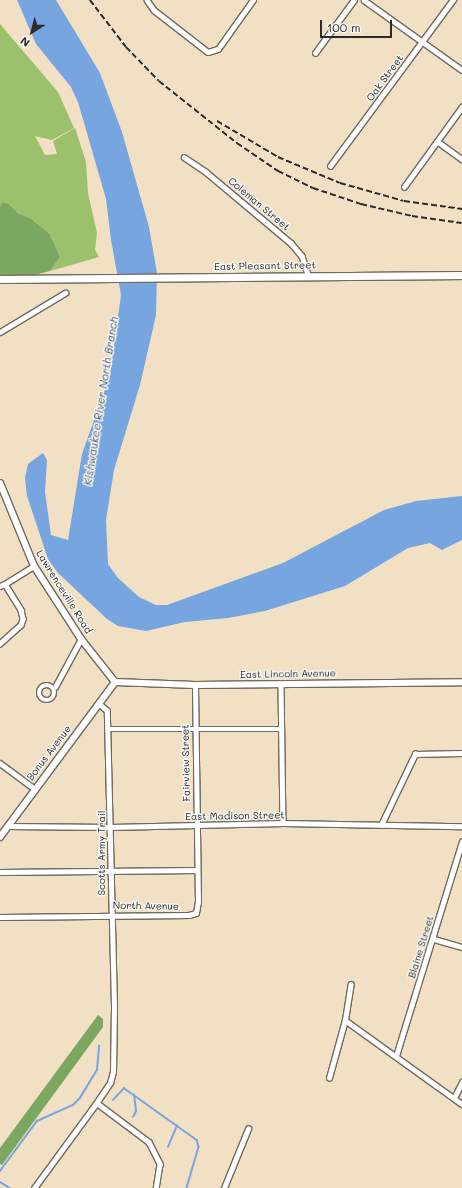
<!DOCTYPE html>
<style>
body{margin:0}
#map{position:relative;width:462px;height:1188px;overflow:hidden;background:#f1e0c3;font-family:Mali,sans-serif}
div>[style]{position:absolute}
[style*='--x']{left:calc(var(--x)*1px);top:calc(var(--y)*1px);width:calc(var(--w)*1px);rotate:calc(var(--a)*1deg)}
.green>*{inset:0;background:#9bc16c}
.forest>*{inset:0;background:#7ca760}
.water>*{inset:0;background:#77a5e0}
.stream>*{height:1.5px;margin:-0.75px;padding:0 0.75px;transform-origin:0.75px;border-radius:0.75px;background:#77a5e0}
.roads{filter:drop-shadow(1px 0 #706a60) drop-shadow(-1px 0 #706a60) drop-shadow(0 1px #706a60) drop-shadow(0 -1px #706a60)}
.minor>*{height:4.5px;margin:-2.25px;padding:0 2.25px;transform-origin:2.25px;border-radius:2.25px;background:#fff}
.minor>.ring{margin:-2.25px;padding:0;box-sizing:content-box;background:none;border:4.5px solid #fff;border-radius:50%}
.tertiary>*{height:6px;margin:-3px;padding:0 3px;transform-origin:3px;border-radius:3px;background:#fff}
.secondary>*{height:7px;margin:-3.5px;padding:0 3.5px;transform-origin:3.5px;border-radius:3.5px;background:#fff}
.rail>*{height:1.5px;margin-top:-0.75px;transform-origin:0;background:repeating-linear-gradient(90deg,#2b2b2b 0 6px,transparent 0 9px)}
span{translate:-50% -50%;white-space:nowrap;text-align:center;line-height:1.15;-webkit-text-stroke:3px #f6f6f2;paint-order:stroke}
.street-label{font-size:10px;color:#2b2b2b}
.water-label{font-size:11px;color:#46566a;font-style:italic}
.north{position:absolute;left:12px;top:12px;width:40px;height:40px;-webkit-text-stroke:3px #f6f6f2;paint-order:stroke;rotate:216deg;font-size:11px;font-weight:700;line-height:16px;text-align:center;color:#2b2b2b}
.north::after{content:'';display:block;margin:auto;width:14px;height:18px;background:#2b2b2b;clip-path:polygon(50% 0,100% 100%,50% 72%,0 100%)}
.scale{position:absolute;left:320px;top:20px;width:72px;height:18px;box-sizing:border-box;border:2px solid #2b2b2b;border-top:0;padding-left:5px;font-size:12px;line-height:14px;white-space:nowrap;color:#2b2b2b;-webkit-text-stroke:3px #f6f6f2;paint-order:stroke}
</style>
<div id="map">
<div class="green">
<i style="clip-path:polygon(0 24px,58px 92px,74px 128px,52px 140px,35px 136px,45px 155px,57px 154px,53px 141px,75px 128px,86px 162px,88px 193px,97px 233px,95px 250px,99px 257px,50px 271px,60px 257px,50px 234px,30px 218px,19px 214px,9px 204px,3px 202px,0 206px)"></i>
</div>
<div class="forest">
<i style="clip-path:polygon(3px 202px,9px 204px,19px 214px,30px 218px,50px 234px,60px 257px,50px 271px,35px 275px,0 275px,0 206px)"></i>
<i style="clip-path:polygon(98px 1015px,103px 1019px,103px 1027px,2px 1165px,0 1164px,0 1148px)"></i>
</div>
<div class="water">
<i style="clip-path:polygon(17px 0,56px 0,100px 73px,122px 132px,149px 227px,157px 273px,156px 315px,140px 385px,114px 470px,106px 520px,108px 564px,118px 578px,139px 597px,156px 605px,167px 605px,283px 563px,384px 510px,416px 501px,462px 496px,462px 540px,442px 550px,430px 543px,408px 548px,345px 586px,265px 611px,228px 618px,185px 622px,146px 631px,118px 626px,107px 619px,58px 573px,48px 559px,27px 496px,25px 478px,28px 464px,43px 453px,47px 460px,45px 492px,51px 535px,68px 540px,82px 454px,110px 375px,121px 295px,111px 240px,106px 199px,78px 102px,71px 87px,36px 44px)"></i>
</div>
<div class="stream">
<i style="--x:113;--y:1100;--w:16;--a:-47"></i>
<i style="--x:124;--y:1088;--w:90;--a:35.5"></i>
<i style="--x:197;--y:1140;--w:7;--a:74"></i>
<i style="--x:199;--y:1147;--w:43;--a:106.3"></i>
<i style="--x:133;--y:1117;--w:7;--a:-63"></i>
<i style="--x:136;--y:1111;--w:16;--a:-97"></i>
<i style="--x:168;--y:1147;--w:23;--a:-67"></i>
<i style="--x:0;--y:1171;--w:62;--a:-53.5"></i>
<i style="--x:37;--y:1121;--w:39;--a:-24"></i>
<i style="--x:73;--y:1105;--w:10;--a:-45"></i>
<i style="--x:80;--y:1098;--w:33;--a:-59"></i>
<i style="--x:97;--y:1070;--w:24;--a:-85"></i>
<i style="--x:0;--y:1182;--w:12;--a:31"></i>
</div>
<div class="roads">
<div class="minor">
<i style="--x:147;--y:0;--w:12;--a:55"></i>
<i style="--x:154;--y:10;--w:68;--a:37.9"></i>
<i style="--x:208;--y:52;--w:10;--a:-17"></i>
<i style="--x:218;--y:49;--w:60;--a:-54.5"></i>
<i style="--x:364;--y:0;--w:120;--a:35.5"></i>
<i style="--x:315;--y:53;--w:66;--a:-53.7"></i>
<i style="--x:437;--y:141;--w:31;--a:36"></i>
<i style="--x:184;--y:157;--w:27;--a:34"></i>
<i style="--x:206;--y:172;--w:111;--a:39.9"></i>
<i style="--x:291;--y:243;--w:17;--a:50"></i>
<i style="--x:302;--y:256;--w:20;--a:72"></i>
<i style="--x:330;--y:166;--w:207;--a:-53.5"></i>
<i style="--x:404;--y:187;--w:99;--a:-54.1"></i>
<i style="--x:0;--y:332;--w:76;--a:-31"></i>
<i style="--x:5;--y:584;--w:34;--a:-32"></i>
<i style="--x:0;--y:586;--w:5;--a:-22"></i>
<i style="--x:5;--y:584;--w:31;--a:58"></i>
<i style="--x:21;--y:610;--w:9;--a:77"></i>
<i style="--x:23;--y:619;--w:6;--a:108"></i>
<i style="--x:21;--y:625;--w:28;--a:138"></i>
<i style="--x:281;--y:684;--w:139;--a:89.2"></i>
<i class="ring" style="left:39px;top:685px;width:11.5px;height:11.5px"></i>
<i style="--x:55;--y:687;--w:55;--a:-61.6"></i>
<i style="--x:108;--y:729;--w:173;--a:0"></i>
<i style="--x:0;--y:763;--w:44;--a:36.6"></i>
<i style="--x:381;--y:825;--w:79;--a:-64.4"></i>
<i style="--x:415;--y:754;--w:47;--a:-1.2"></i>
<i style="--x:8;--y:826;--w:103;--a:0.6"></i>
<i style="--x:111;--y:827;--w:172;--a:-1.3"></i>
<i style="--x:283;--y:823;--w:179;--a:1"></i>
<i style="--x:0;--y:872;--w:197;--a:-0.6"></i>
<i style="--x:0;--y:917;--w:189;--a:-0.6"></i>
<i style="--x:189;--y:915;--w:7;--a:-16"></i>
<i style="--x:196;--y:913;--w:11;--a:-80"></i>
<i style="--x:198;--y:902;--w:217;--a:-90.8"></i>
<i style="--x:434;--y:939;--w:29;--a:16"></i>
<i style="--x:345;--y:1020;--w:144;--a:35.7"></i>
<i style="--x:396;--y:1056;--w:224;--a:-72.9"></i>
<i style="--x:329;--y:1078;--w:60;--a:-74.6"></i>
<i style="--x:345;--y:1020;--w:36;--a:-81"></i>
<i style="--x:454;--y:1098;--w:18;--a:-63"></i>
<i style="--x:97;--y:1103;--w:65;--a:36.9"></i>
<i style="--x:149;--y:1142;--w:25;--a:63"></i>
<i style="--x:160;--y:1164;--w:24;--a:99"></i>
<i style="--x:34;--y:1188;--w:103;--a:-53.7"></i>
<i style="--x:95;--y:1105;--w:27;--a:-56"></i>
<i style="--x:110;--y:1083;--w:11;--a:-75"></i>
<i style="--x:113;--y:1072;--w:66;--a:-89.1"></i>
<i style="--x:114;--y:1006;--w:295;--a:-91.4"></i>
<i style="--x:107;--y:711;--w:11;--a:-139"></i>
<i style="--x:224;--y:1188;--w:64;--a:-67.9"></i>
</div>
<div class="tertiary">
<i style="--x:0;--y:483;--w:90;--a:67.7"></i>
<i style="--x:34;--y:566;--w:87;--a:57.2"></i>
<i style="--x:81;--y:639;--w:55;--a:51.7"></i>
<i style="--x:115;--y:682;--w:80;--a:2.1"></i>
<i style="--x:195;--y:685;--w:267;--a:-0.6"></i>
<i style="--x:0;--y:837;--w:193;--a:-53.4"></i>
</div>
<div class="secondary">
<i style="--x:0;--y:279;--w:462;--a:-0.5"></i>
</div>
</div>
<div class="rail">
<i style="--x:90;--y:0;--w:59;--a:52.5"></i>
<i style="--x:126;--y:47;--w:47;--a:45.9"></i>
<i style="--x:159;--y:81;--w:100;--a:38.5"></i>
<i style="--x:237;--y:143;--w:50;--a:34.3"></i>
<i style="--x:278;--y:171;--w:39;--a:26"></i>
<i style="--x:313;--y:188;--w:51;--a:18.4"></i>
<i style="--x:361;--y:204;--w:52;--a:13.2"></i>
<i style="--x:412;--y:216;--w:50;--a:8"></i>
<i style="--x:217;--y:121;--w:71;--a:30.5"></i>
<i style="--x:278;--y:157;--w:67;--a:22.8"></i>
<i style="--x:340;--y:183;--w:66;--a:15.7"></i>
<i style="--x:404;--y:201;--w:59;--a:7.9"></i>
</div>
<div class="street-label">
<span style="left:385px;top:78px;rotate:-54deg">Oak Street</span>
<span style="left:259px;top:204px;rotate:40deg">Coleman Street</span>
<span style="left:265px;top:266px;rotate:-1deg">East Pleasant Street</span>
<span style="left:64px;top:592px;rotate:58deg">Lawrenceville Road</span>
<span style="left:288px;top:674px;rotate:-1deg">East Lincoln Avenue</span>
<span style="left:49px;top:753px;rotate:-53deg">Bonus Avenue</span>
<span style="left:186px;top:763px;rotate:-91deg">Fairview Street</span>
<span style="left:235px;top:816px;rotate:-1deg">East Madison Street</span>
<span style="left:102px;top:853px;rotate:-90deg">Scotts Army Trail</span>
<span style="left:146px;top:906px;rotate:1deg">North Avenue</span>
<span style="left:421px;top:947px;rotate:-73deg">Blaine Street</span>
</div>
<div class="water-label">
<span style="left:101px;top:401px;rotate:-81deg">Kishwaukee River North Branch</span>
</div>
<div class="north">N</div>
<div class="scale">100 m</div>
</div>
